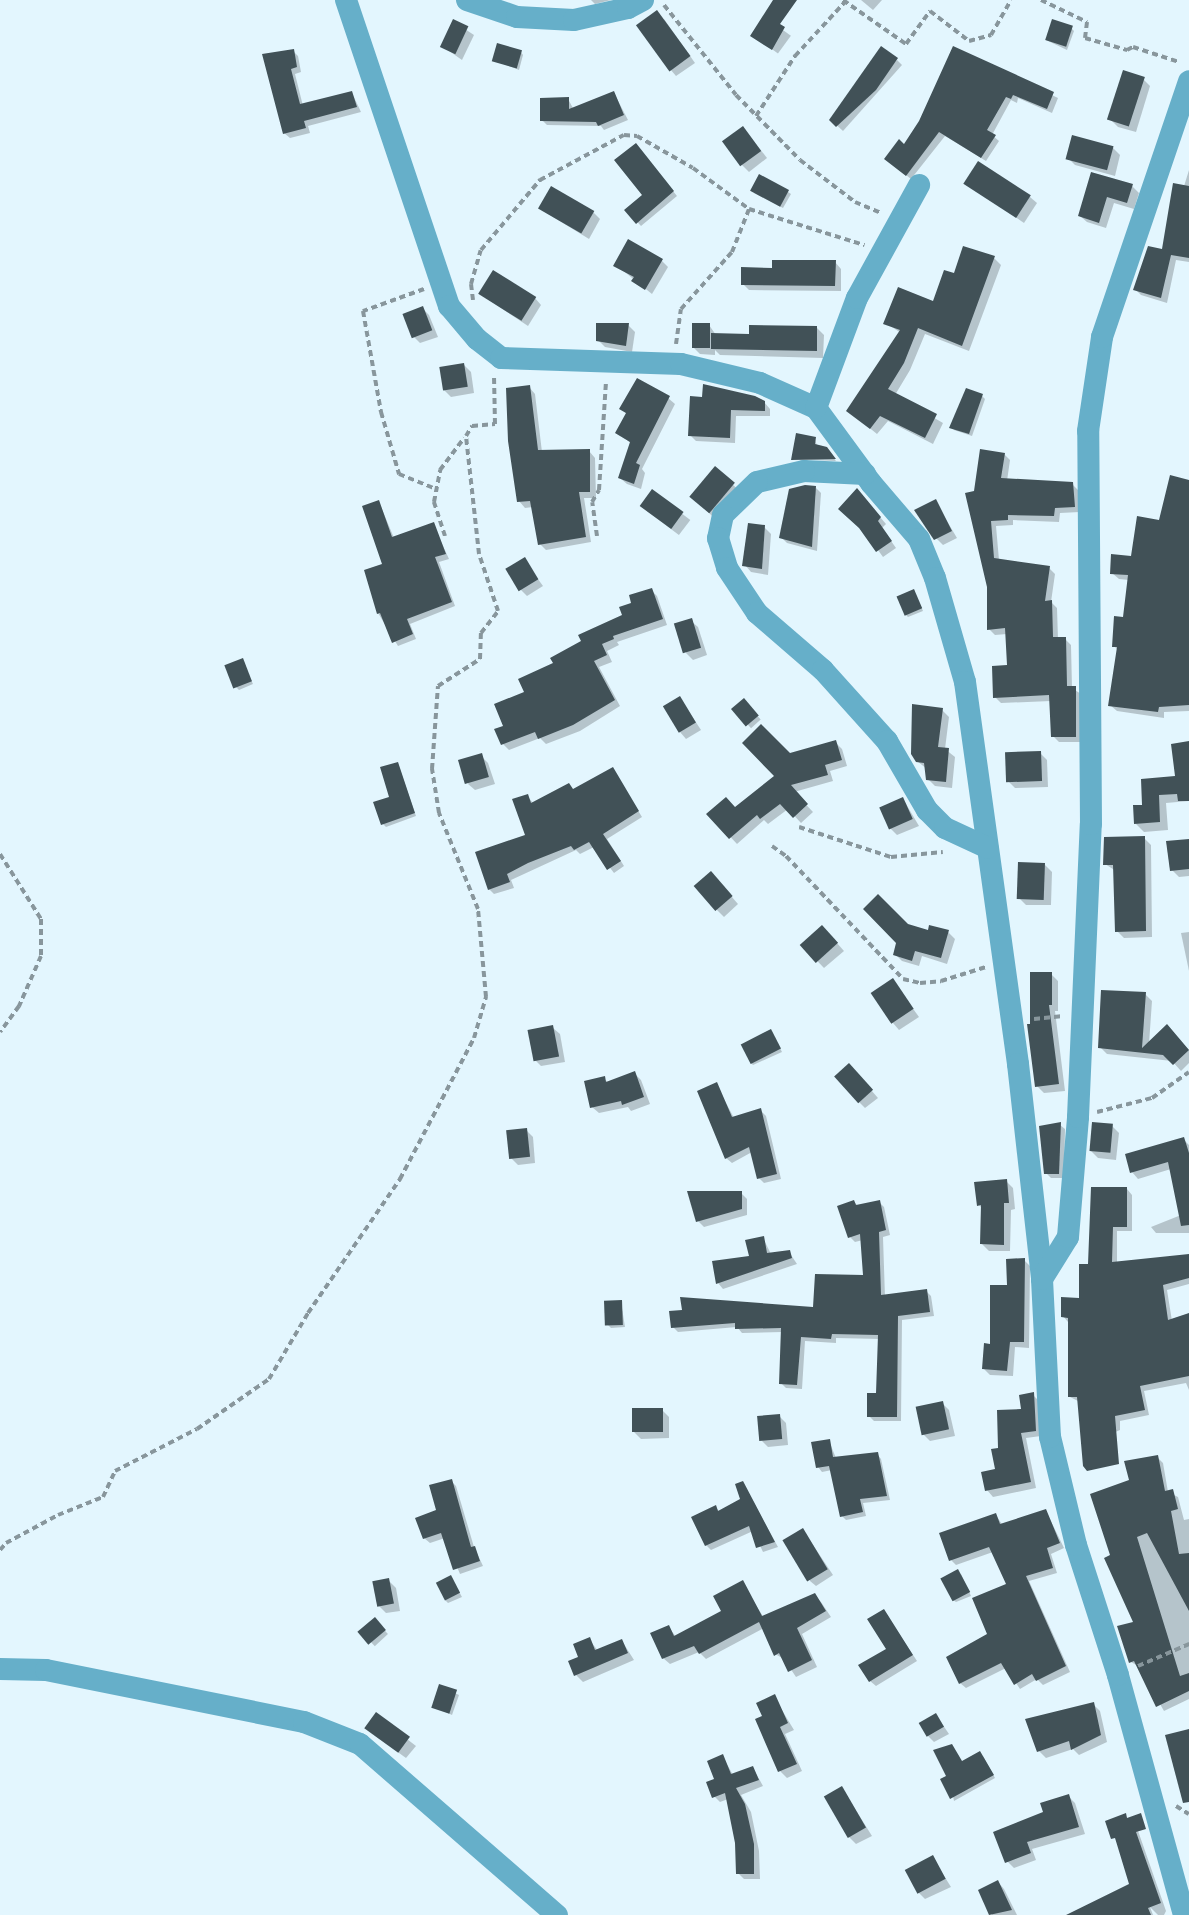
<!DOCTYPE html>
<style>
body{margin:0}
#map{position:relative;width:1189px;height:1915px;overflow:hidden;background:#e3f6fe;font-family:"Fira Sans",sans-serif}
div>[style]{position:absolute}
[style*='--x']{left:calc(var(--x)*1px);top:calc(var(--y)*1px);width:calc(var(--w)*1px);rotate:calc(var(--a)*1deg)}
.shadow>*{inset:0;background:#0003;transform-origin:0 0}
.building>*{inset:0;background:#415157;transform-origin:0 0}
.path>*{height:4px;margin-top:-2px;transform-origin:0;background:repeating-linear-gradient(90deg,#88969c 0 6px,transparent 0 10px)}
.minor>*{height:22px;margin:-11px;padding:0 11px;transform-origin:11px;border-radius:11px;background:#66afc9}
span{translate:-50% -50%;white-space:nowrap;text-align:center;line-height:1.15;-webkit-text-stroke:8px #fff;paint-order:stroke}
</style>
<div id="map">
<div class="shadow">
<i style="clip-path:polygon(591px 0,611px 0,595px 4px)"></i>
<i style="clip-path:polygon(861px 0,882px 0,873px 10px)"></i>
<i style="left:765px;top:17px;width:32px;height:22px;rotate:36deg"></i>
<i style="clip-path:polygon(664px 19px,695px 63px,676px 76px,670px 69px)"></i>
<i style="clip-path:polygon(454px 22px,474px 35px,462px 60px,442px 46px)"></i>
<i style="clip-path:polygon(1071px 28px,1074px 31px,1067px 50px,1046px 40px)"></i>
<i style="clip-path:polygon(954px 48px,1058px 98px,1052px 113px,1018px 98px,1017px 103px,1011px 100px,992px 135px,999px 141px,986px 161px,945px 136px,911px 179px,891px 163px,921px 122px)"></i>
<i style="clip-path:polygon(293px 51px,298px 56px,301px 72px,295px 74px,303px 106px,352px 93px,361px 112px,308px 126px,310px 133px,290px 138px,284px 133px,264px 56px)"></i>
<i style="clip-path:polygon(521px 52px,523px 55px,519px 70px,494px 60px)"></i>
<i style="clip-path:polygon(897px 60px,902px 65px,843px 131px,831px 120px)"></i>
<i style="clip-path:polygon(1143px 79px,1150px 86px,1136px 132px,1118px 127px,1111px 120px)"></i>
<i style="clip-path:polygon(614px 93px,628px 120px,604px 130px,601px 126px,547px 125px,542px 120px,568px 99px,574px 110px)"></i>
<i style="clip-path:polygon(749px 135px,767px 158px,749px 172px,742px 165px)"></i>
<i style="clip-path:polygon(1113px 148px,1120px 155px,1115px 176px,1075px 165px,1068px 158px)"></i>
<i style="clip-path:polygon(640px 150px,677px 196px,641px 226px,627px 211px,645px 195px)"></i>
<i style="clip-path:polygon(1189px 170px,1189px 262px,1176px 260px,1167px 303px,1141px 295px,1135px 289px,1164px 251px)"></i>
<i style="clip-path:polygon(1092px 174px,1132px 186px,1139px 193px,1134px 209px,1114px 203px,1106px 228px,1087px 222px,1080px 216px)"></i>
<i style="clip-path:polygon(966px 183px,1030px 197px,1037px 203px,1024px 223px)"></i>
<i style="clip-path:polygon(788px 192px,791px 194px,783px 208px,754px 193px)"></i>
<i style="clip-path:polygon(540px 209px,593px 212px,600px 219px,589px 239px)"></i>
<i style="clip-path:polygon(994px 258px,1001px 265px,969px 351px,925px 334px,910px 370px,895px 395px,943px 423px,933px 444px,888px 421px,877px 434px,856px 417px,901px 333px,886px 323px,934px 304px,955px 275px)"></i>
<i style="clip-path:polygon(662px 261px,668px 267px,652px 294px,616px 265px)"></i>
<i style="clip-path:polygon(835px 262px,841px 269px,841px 291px,749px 290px,743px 284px,774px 271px)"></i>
<i style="clip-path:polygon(480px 294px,535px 298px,541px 305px,528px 326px)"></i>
<i style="clip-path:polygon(422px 308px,429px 315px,438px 337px,420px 343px,413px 336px)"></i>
<i style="clip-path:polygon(628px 325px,635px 332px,632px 352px,605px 347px,598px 340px)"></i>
<i style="clip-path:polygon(709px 325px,716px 335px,751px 336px,817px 328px,824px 335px,823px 358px,720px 355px,715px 350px,715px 355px,700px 354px,693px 347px)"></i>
<i style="clip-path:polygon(464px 365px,471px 372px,474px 393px,451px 397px,444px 390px)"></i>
<i style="clip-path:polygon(529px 387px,535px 394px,542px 452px,589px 451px,595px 458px,596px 498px,584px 498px,591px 542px,546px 550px,540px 544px,533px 507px,525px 508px,519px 501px)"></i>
<i style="clip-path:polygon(982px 396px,985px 399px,972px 436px,954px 430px,952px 427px)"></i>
<i style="clip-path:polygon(668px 398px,675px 404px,642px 469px,645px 473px,641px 489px,627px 484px,620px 478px,632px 444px,618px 433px,628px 415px,622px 409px)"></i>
<i style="clip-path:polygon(691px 398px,764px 402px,770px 409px,770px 416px,736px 416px,735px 443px,696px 441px,690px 435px)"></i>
<i style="clip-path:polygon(815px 439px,817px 446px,829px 452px,836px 461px,793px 459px)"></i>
<i style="clip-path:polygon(1004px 454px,1010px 460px,1007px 481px,1072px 484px,1078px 490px,1080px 512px,1060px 513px,1059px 522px,1013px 520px,1013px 525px,996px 526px,999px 560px,1049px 568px,1055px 574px,1051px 602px,1057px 608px,1058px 639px,1065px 639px,1071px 645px,1072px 688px,1081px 694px,1081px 742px,1059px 742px,1053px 736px,1051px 701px,1001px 703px,995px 697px,1009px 667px,1007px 634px,995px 635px,989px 629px,989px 587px,976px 493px)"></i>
<i style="left:716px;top:469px;width:33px;height:37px;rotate:43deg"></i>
<i style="clip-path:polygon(1189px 480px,1189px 711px,1164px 712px,1164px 718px,1117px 711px,1110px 705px,1118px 650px,1114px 646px,1124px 619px,1129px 580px,1119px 579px,1112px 573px,1132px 558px)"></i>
<i style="clip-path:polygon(816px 488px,821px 493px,817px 551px,787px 543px,781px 537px)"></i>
<i style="left:652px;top:491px;width:48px;height:19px;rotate:37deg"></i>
<i style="clip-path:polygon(863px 497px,886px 524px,882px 528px,896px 548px,883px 557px,862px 528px)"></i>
<i style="clip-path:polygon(935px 501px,957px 538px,943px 545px,936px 538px)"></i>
<i style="clip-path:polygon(379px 502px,394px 538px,433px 524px,449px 559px,439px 562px,455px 606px,410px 624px,416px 639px,398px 646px,378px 613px,384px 566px)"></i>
<i style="clip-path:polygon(764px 527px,771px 534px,768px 575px,751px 572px,745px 565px)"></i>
<i style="clip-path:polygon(524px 560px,543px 586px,527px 596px,520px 589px)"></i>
<i style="clip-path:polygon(651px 590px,657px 596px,667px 625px,617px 642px,619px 645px,607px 651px,612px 662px,599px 667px,620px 706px,580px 731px,546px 744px,540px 738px,509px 750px,503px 744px,505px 727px,527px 693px,556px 664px,625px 616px)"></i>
<i style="clip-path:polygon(914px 591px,923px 611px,908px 617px,905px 614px)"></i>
<i style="clip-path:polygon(691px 621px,698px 627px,707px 655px,693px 660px,686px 653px)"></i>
<i style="clip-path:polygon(242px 661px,253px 684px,239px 690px,236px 687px)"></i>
<i style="clip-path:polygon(680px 698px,701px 730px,686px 739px,680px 732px)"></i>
<i style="left:744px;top:701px;width:25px;height:13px;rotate:48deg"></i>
<i style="clip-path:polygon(942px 710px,949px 717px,945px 749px,955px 757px,952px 788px,935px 786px,928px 779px,927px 769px,917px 761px)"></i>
<i style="clip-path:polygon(835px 742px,842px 749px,847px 766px,830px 771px,833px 781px,794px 792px,813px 812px,801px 823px,788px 809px,768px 824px,764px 820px,737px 844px,709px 814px,735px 810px,777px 776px,790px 755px)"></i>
<i style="clip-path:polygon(1189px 743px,1189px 801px,1166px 803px,1168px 830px,1144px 832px,1136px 824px,1144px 807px,1177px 778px)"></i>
<i style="clip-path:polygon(1040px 753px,1047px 760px,1048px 787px,1015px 788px,1008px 781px)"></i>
<i style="clip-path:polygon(481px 756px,488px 763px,495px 784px,475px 790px,468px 784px)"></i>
<i style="clip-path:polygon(398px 764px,416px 816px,386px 827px,383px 824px)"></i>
<i style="clip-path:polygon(613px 770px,642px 817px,607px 839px,624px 866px,614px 873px,594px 847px,580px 854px,576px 850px,511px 880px,514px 888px,494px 894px,489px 889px,528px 837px,527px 796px,534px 804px,574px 791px)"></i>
<i style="clip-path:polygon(903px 799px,919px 826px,897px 835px,890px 828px)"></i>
<i style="clip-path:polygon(1144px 838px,1151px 845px,1152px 937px,1124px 938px,1117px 931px,1116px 871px,1105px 864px)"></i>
<i style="clip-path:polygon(1189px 841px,1189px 876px,1179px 877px,1172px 870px)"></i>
<i style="clip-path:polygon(1045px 865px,1052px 872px,1051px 905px,1026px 905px,1019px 898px)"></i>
<i style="clip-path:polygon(718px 881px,738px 904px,724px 917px,717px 910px)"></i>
<i style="clip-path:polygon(907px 926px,929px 933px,948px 932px,955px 939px,947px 964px,922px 956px,919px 966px,902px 961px,895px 954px)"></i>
<i style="clip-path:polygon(1189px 932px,1189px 971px,1181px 933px)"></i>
<i style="clip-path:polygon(829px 934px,844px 951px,824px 968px,802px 945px)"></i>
<i style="clip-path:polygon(1051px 974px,1058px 981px,1058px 1011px,1055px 1011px,1065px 1091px,1044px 1093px,1037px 1086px,1032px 1026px)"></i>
<i style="clip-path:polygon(893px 981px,919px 1017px,899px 1030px,893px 1023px)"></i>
<i style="clip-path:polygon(1145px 994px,1152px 1001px,1149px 1044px,1167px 1027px,1189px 1050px,1189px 1063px,1181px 1071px,1172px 1061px,1107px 1054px,1100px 1047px)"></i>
<i style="clip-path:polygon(553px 1028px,560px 1034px,565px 1062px,541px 1066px,534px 1059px)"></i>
<i style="clip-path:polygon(771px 1031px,782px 1052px,753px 1065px,750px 1062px)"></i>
<i style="clip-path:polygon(634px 1073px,641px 1080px,650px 1104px,631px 1111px,628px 1107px,599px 1113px,592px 1107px,604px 1079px,609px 1083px)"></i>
<i style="clip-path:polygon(856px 1073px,878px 1098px,865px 1108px,859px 1102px)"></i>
<i style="clip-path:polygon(716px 1084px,734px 1118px,761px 1111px,766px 1116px,781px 1179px,764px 1183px,759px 1178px,752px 1152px,732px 1163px,726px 1158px)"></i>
<i style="clip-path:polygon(1060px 1125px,1065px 1129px,1064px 1178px,1051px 1178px,1046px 1173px)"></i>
<i style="clip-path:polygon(1112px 1126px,1119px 1133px,1116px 1160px,1098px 1158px,1091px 1151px)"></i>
<i style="clip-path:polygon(526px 1130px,533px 1137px,535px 1163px,518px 1165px,511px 1158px)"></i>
<i style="clip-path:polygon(1183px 1139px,1189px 1145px,1189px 1233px,1156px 1233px,1151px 1227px,1181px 1215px,1171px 1169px,1138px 1179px,1132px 1172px)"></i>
<i style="clip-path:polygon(1006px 1181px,1013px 1188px,1015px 1209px,1011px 1210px,1010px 1251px,989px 1251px,982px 1244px,983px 1209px,979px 1205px)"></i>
<i style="clip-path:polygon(1127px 1189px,1132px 1195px,1132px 1231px,1117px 1231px,1117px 1263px,1189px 1256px,1189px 1284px,1167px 1290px,1172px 1321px,1189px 1315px,1189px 1390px,1186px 1383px,1144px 1391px,1149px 1415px,1120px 1421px,1120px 1430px,1088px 1444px,1080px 1402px,1070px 1397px,1068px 1322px,1063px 1316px,1081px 1300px,1090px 1266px)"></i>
<i style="clip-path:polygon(741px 1193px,747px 1199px,747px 1215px,704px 1227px,698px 1221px)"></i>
<i style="clip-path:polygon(854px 1202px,858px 1206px,879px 1202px,884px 1207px,890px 1235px,883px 1237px,885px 1297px,926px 1291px,931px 1296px,934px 1316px,902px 1320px,901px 1421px,874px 1421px,869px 1416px,878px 1395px,880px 1339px,836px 1338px,836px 1343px,805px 1341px,802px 1389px,786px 1388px,781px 1383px,783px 1332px,742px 1333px,737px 1327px,678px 1332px,673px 1327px,815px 1309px,865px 1277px,863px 1240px,855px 1242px,850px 1237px,840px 1207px)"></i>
<i style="clip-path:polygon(763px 1238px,771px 1254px,789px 1252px,797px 1264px,723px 1289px,718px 1283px,751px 1257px)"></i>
<i style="clip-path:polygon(1024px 1260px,1030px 1266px,1029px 1348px,1015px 1347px,1013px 1376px,990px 1375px,984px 1369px,1009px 1287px)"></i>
<i style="clip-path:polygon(621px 1302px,625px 1327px,611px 1328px,608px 1325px)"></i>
<i style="clip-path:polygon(1033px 1395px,1039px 1401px,1041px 1436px,1026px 1438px,1036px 1488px,993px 1497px,987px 1490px,997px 1470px,1000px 1450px)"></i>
<i style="clip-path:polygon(942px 1403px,949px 1410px,955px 1436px,930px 1441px,923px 1434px)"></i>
<i style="clip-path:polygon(662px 1410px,669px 1417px,669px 1438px,641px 1439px,634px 1432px)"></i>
<i style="clip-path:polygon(779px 1416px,786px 1423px,788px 1445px,768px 1447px,761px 1440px)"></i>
<i style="clip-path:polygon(829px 1441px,836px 1458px,877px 1454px,881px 1459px,890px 1500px,863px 1503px,866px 1516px,846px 1520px,842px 1516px,832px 1470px,822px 1472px,818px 1467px)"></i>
<i style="clip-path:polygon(1157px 1457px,1163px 1463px,1168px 1492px,1178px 1497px,1184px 1520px,1189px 1519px,1189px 1699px,1164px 1711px,1138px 1666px,1131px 1662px,1136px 1623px,1113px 1556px,1132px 1482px)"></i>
<i style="clip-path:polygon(451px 1481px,456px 1486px,474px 1547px,483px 1566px,460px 1574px,445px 1538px,430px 1543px,424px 1538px)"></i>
<i style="clip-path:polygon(743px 1483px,778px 1547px,763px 1552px,753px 1531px,711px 1550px,706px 1545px,716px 1508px,720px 1512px,742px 1500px)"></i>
<i style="clip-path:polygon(1046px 1511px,1064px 1548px,1051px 1554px,1057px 1573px,1029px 1581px,1070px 1672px,1043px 1685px,1037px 1679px,1020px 1689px,1006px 1668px,966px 1688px,960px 1683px,990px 1634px,1009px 1585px,993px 1552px,956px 1565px,951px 1560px,996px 1515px,1003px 1526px)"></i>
<i style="clip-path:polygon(803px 1530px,833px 1575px,816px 1586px,810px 1581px)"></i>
<i style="clip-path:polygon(961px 1574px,971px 1596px,956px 1602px,953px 1600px)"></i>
<i style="clip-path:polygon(451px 1577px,462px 1597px,448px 1603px,445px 1600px)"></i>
<i style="clip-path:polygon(389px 1581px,396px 1588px,400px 1611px,386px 1613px,379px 1606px)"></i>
<i style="clip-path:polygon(742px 1583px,764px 1618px,815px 1596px,821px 1602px,831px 1617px,802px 1634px,817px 1667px,796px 1677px,784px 1659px,775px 1654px,764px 1628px,706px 1659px,699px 1652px,670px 1664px,663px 1658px,669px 1627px,676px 1637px,723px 1611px)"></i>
<i style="clip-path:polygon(884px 1611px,917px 1661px,876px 1686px,870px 1681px,889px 1649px)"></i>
<i style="left:375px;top:1620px;width:19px;height:18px;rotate:47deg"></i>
<i style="clip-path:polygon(589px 1639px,598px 1651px,622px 1641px,634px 1660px,583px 1682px,576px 1675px)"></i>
<i style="clip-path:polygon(440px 1686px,459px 1695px,452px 1715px,433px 1706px)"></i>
<i style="clip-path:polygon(774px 1697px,794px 1730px,785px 1734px,802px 1771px,787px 1778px,780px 1771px)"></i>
<i style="clip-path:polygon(1093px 1704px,1100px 1711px,1107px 1742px,1079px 1755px,1073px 1749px,1046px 1758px,1039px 1751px)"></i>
<i style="clip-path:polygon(376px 1715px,416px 1746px,406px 1758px,374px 1735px)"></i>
<i style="clip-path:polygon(936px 1715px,949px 1734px,934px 1742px,927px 1735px)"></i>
<i style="clip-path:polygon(952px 1746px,962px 1763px,983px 1756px,995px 1778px,954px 1801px,949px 1777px)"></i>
<i style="clip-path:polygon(723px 1757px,733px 1775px,753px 1768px,763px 1786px,741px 1795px,751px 1812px,759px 1851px,760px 1879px,744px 1879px,738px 1873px,737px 1842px,728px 1799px,720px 1802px,714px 1796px)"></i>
<i style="clip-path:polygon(842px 1788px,872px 1836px,856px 1844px,849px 1837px)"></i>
<i style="clip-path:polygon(1068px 1796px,1075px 1803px,1085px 1834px,1032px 1849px,1036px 1860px,1014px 1868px,1007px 1861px,1045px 1813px)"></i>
<i style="clip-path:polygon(1125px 1816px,1136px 1825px,1166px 1911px,1164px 1915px,1158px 1915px,1150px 1907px,1153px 1915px,1091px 1915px,1131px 1885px)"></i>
<i style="clip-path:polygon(933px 1858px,951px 1887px,925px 1899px,918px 1892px)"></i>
<i style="clip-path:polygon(998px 1882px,1004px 1889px,1017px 1915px,992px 1915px,980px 1891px)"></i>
</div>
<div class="building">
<i style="clip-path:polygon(773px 0,797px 0,780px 24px,785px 27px,772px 50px,750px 36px)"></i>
<i style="left:657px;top:10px;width:57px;height:26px;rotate:54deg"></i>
<i style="left:453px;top:19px;width:17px;height:31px;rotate:25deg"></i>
<i style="left:1052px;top:19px;width:22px;height:22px;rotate:18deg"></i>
<i style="left:497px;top:43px;width:26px;height:19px;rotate:16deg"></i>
<i style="clip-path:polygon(881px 46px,898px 58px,876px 90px,836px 127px,829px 120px)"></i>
<i style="clip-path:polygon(953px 46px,1054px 92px,1047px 109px,1013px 95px,1011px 99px,1006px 97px,987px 130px,996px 135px,981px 158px,939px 132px,906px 176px,884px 159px,899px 139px,904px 144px,919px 121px)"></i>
<i style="clip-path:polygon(294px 49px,297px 67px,291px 69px,300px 104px,352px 91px,357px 107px,304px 121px,306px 128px,283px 134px,262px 54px)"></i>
<i style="left:1123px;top:70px;width:23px;height:52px;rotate:18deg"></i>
<i style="clip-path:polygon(614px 91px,624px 115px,598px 126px,596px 122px,540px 121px,540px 98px,569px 97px,569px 109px)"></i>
<i style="left:743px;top:126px;width:31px;height:26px;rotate:54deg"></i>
<i style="left:1072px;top:135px;width:43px;height:25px;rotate:15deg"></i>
<i style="clip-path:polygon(636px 143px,674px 191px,636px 224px,624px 210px,642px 195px,614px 160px)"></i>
<i style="left:978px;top:161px;width:63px;height:27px;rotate:33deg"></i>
<i style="clip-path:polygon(1091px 172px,1133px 184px,1127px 203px,1107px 197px,1099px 223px,1078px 216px)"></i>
<i style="left:759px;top:174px;width:34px;height:19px;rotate:28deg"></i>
<i style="clip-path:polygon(1173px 183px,1189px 186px,1189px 258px,1171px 255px,1161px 298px,1133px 290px,1148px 246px,1162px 249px)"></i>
<i style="left:551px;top:186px;width:50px;height:26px;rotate:30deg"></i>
<i style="clip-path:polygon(628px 239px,663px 259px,645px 290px,631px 281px,634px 277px,613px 266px)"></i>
<i style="clip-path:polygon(963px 246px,995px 256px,962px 346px,918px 328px,904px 363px,888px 389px,937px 414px,925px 438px,880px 416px,870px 429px,846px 411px,900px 330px,883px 324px,898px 287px,933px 301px,944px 270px,954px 273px)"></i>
<i style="clip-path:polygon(772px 260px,836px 260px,835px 286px,741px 285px,741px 267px,772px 268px)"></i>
<i style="left:493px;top:270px;width:51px;height:28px;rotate:32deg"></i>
<i style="left:423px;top:306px;width:26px;height:22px;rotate:69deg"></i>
<i style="clip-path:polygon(596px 323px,629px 323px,626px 346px,596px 341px)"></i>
<i style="left:692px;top:323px;width:18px;height:25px"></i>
<i style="clip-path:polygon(749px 325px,817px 326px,817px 351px,711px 349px,711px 333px,749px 334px)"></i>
<i style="left:464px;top:363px;width:24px;height:25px;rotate:81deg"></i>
<i style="clip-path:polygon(637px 378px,670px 396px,636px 463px,640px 465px,634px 484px,618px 478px,630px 442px,615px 433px,626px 413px,619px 409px)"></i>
<i style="clip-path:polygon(703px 384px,755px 396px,765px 401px,765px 411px,731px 410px,730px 438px,688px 436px,690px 396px,702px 397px)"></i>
<i style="clip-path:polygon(530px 385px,538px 450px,590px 449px,590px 492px,579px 492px,586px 537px,538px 545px,530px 501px,517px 502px,508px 441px,506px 388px)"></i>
<i style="clip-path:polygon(966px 388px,983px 394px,969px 434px,949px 428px)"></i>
<i style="clip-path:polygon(796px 433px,816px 437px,815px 444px,827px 447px,836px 459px,791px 460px)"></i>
<i style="clip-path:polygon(980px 449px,1005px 453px,1001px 478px,1073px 482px,1075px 507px,1055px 508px,1054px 516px,1008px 515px,1008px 520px,991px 521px,994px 558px,1050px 566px,1045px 601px,1052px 600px,1053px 637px,1066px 637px,1067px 686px,1076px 686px,1076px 737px,1051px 737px,1049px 695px,993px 698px,992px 666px,1007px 665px,1005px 628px,987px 630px,987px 587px,965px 493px,974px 491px)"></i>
<i style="left:715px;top:466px;width:26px;height:40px;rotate:40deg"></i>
<i style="clip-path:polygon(1170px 475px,1189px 480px,1189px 705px,1159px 707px,1158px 712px,1108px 706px,1117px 647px,1112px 647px,1114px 616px,1123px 617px,1128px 575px,1110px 574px,1111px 554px,1131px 556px,1137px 516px,1159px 520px)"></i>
<i style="clip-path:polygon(805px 485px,816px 486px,812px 547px,779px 538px,789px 489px)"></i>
<i style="clip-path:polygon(857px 488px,881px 517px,878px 521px,892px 541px,876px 552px,859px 528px,838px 509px)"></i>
<i style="left:652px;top:489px;width:39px;height:21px;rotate:36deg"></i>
<i style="clip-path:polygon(936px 499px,952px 531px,934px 540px,914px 510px)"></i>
<i style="clip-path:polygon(379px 500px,392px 537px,434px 522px,446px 554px,435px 557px,452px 602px,407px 619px,413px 634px,392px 643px,380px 613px,377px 614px,364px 570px,382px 564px,362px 506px)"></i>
<i style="clip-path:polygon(748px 523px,765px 525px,762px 569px,742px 566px)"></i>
<i style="left:525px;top:557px;width:26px;height:23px;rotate:59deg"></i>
<i style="clip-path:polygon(652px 588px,663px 619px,613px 636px,614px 639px,602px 644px,607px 655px,594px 661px,615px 700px,573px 725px,538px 739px,535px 732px,501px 745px,494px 729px,503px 726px,494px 704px,524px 692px,518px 679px,553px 663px,550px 658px,581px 641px,578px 635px,622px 615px,619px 607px,631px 603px,629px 595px)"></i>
<i style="left:914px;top:589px;width:21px;height:19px;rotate:67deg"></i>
<i style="left:692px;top:618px;width:31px;height:19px;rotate:73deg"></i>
<i style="left:243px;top:658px;width:25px;height:20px;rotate:69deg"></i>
<i style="left:680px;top:696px;width:31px;height:20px;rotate:59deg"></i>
<i style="left:744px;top:698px;width:23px;height:17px;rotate:50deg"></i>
<i style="clip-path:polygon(912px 704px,943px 708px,938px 747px,949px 748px,946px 782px,926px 780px,924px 763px,916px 762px,911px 754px)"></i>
<i style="clip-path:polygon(761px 724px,790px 753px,836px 740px,842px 760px,825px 765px,828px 775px,791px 785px,808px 804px,793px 818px,780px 804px,760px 819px,757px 815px,729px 839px,706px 814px,726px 797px,735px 807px,774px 776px,742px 743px)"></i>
<i style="clip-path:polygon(1189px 741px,1189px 801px,1178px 801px,1177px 794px,1159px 795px,1160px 822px,1134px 824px,1133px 805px,1142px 805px,1141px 779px,1175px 776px,1171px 744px)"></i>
<i style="left:1041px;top:751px;width:30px;height:36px;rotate:88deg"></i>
<i style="left:482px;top:753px;width:25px;height:25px;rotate:74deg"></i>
<i style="clip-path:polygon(398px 762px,415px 813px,381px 825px,373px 802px,389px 797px,380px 767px)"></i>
<i style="clip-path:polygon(613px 767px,639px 811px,603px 834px,621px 861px,607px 870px,589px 842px,574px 850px,571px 846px,528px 863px,507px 874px,510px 882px,488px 890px,475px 852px,525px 835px,512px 799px,528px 794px,531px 803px,569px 783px,573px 789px)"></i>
<i style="left:903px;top:797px;width:24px;height:26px;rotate:66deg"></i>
<i style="clip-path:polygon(1145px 836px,1146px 931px,1115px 932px,1113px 865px,1103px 865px,1104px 837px)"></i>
<i style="clip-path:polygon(1189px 839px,1189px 869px,1170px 871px,1166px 841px)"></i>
<i style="left:1018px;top:862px;width:27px;height:37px;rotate:2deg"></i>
<i style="left:711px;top:871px;width:33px;height:23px;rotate:49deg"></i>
<i style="clip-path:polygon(878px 894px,908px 924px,928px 930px,929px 925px,949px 930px,941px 958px,915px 951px,912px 961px,893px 955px,896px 943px,863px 909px)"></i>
<i style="left:822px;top:925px;width:24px;height:30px;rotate:48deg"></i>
<i style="clip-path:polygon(1030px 972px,1052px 972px,1052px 1005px,1049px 1005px,1059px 1084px,1035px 1087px,1027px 1024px,1030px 1024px)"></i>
<i style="left:893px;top:978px;width:37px;height:27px;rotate:56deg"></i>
<i style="clip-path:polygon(1101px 990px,1146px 992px,1142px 1048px,1167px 1024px,1189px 1050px,1173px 1065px,1163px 1055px,1098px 1048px)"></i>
<i style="left:553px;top:1025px;width:32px;height:26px;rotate:79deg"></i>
<i style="left:771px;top:1029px;width:22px;height:34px;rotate:63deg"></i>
<i style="left:849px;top:1063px;width:36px;height:20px;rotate:48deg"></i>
<i style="clip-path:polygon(635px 1071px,644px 1097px,622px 1105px,621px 1101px,590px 1108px,584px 1081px,605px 1076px,606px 1082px)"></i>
<i style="clip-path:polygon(717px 1082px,732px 1117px,761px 1108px,777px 1174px,757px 1179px,749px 1147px,725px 1159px,697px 1091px)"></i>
<i style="clip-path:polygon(1061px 1122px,1059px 1174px,1044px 1174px,1039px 1126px)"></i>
<i style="left:1092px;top:1122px;width:21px;height:29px;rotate:5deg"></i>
<i style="left:527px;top:1128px;width:29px;height:21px;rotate:84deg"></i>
<i style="clip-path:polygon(1184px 1137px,1189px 1153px,1189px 1225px,1181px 1226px,1168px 1162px,1130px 1173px,1125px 1154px)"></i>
<i style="clip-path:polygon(1007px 1179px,1009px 1203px,1004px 1203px,1004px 1245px,980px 1244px,981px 1205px,977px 1206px,974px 1182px)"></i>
<i style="clip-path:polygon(1091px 1187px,1127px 1187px,1127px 1227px,1113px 1227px,1112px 1262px,1189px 1254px,1189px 1278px,1163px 1285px,1168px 1320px,1189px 1313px,1189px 1376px,1140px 1386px,1145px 1410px,1115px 1416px,1119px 1464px,1087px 1471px,1083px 1466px,1077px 1397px,1068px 1397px,1068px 1318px,1061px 1317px,1061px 1297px,1079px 1298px,1079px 1264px,1088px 1264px)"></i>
<i style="clip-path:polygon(687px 1191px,742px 1191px,742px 1209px,696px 1222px)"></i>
<i style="clip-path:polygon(854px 1200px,856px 1205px,880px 1200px,886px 1230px,879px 1232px,881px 1295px,927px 1289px,930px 1312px,898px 1316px,897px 1417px,867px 1417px,867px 1393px,876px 1393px,878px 1335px,832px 1334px,831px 1339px,801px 1337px,797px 1385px,779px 1384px,781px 1328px,735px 1329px,735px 1323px,671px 1328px,669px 1311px,682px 1310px,680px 1297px,813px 1307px,815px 1274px,863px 1275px,860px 1234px,848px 1238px,837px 1206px)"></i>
<i style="clip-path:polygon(764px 1236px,767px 1253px,790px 1250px,792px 1258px,716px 1284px,712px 1261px,749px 1256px,745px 1240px)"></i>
<i style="clip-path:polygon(1025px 1258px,1024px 1342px,1010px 1342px,1007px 1371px,982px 1369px,984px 1343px,990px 1344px,990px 1285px,1007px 1285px,1006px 1259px)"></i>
<i style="left:622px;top:1300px;width:25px;height:18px;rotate:88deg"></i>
<i style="clip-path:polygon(1034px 1392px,1036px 1431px,1021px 1433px,1031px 1482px,985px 1491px,981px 1472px,995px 1469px,991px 1449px,998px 1448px,997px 1410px,1021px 1409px,1019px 1395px)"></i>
<i style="left:943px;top:1401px;width:29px;height:28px;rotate:78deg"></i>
<i style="left:663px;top:1408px;width:24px;height:31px;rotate:90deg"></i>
<i style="left:780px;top:1414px;width:25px;height:23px;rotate:85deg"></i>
<i style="clip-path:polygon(830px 1439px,833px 1457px,878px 1452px,887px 1496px,860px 1499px,863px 1512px,840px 1517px,829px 1466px,816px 1468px,811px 1442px)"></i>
<i style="clip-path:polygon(1158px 1455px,1165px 1491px,1173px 1489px,1178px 1509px,1171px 1511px,1179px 1554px,1189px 1553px,1189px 1611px,1147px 1533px,1137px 1537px,1180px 1676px,1189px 1673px,1189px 1691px,1156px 1707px,1134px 1661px,1129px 1663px,1117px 1626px,1133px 1622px,1104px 1558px,1110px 1555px,1090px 1494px,1129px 1480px,1124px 1461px)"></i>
<i style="clip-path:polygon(452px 1479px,471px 1547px,475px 1546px,480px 1561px,453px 1570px,441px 1533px,423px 1539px,415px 1518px,436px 1510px,429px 1485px)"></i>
<i style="clip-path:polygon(743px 1481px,775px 1542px,756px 1548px,749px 1526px,705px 1546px,691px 1517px,716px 1505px,718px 1511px,740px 1499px,735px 1484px)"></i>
<i style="clip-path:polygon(1046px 1509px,1060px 1543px,1047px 1548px,1053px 1568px,1026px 1576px,1066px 1666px,1036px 1681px,1032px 1674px,1014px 1685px,1001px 1663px,959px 1684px,946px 1657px,987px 1634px,972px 1598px,1006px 1584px,989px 1547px,949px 1561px,939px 1533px,996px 1513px,1000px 1524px)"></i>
<i style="left:803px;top:1528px;width:48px;height:24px;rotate:59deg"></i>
<i style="left:958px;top:1569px;width:26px;height:20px;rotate:62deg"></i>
<i style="left:451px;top:1575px;width:20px;height:17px;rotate:63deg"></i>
<i style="left:389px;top:1578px;width:26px;height:17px;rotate:79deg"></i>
<i style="clip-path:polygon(743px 1580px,762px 1616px,815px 1593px,826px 1611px,797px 1628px,812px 1660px,788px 1672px,779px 1653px,774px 1656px,759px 1622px,699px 1654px,694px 1646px,662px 1659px,650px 1633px,669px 1625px,674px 1636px,721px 1611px,713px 1596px)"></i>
<i style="clip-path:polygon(884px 1609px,913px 1655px,869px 1682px,858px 1665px,886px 1649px,867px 1619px)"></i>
<i style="left:375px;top:1617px;width:17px;height:23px;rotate:50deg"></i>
<i style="clip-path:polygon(590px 1637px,595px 1650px,622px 1639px,628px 1653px,574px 1676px,568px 1661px,578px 1657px,573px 1644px)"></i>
<i style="left:439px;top:1684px;width:19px;height:25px;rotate:18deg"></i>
<i style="clip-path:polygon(775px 1694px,788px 1723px,780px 1727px,797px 1764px,778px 1772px,755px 1719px,762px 1716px,756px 1703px)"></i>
<i style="clip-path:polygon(1094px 1702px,1101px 1735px,1071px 1750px,1069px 1741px,1037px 1752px,1025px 1719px)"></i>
<i style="left:376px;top:1712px;width:42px;height:20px;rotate:36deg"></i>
<i style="left:936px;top:1713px;width:16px;height:20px;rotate:60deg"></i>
<i style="clip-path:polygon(1189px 1729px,1189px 1802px,1183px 1803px,1165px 1735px)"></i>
<i style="clip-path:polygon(952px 1744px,962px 1761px,980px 1751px,994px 1775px,950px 1799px,940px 1779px,946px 1776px,933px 1750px)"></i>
<i style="clip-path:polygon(723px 1754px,731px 1774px,753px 1766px,759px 1780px,736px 1788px,745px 1804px,754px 1844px,754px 1874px,736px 1874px,735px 1843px,725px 1793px,712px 1798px,706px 1782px,714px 1779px,707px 1761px)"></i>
<i style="left:842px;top:1786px;width:48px;height:21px;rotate:60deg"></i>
<i style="clip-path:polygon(1069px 1794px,1079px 1827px,1027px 1842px,1031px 1853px,1005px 1863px,993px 1832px,1043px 1812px,1040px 1803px)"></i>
<i style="clip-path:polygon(1126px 1813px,1127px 1818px,1141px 1813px,1146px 1829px,1136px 1832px,1161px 1903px,1148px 1908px,1151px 1915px,1066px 1915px,1129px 1884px,1115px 1838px,1111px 1839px,1105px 1821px)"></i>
<i style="left:933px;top:1855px;width:27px;height:32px;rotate:62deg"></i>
<i style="clip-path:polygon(998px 1880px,1012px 1910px,989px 1915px,978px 1890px)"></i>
</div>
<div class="path">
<i style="--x:843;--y:0;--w:77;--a:34.9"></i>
<i style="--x:906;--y:44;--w:41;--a:-54"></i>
<i style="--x:930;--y:11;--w:49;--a:37.6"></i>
<i style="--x:969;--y:41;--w:23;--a:-15"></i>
<i style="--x:991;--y:35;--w:40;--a:-60.3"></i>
<i style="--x:1041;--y:0;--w:51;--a:25.6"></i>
<i style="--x:1087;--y:22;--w:16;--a:97"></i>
<i style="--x:1085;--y:38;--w:44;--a:15.9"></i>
<i style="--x:1127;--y:50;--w:7;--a:-27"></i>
<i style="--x:1133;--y:47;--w:48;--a:18.1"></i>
<i style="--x:664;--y:5;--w:115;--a:51.3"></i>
<i style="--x:736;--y:95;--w:91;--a:45.4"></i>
<i style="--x:800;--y:160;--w:69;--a:37.4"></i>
<i style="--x:855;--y:202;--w:28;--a:23"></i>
<i style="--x:756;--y:116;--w:72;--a:-57"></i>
<i style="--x:795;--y:56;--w:74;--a:-47.2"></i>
<i style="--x:424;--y:289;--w:65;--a:160.2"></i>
<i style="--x:363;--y:311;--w:103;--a:79.9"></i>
<i style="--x:381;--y:412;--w:65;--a:73.8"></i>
<i style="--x:399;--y:474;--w:40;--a:22"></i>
<i style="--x:473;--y:300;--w:16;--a:-97"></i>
<i style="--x:471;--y:284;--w:35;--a:-74"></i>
<i style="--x:481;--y:250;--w:92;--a:-49.9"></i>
<i style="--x:540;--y:180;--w:95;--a:-28.2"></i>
<i style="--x:624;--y:135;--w:13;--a:4"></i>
<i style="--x:637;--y:136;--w:64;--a:29.7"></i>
<i style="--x:693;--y:168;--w:69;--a:36.2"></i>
<i style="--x:749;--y:209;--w:121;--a:17.4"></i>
<i style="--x:676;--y:344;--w:35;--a:-82"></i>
<i style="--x:681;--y:309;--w:76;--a:-48.2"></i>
<i style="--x:732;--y:252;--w:46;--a:-68.4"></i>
<i style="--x:445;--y:536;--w:36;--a:-108"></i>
<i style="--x:434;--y:502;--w:33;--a:-79"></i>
<i style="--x:440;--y:470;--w:40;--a:-53"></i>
<i style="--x:597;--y:536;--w:34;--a:-98"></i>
<i style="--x:592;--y:502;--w:14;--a:-60"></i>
<i style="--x:599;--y:490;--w:108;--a:-86.3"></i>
<i style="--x:799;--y:827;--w:97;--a:18.1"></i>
<i style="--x:891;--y:857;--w:52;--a:-5.5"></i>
<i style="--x:772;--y:846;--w:17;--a:36"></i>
<i style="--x:786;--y:856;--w:170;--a:46.4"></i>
<i style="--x:903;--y:979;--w:17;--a:13"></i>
<i style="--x:920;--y:983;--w:21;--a:-5"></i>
<i style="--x:941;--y:981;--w:47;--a:-17.3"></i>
<i style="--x:0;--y:854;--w:77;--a:57.8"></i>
<i style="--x:41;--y:919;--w:37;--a:90"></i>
<i style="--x:41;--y:956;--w:55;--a:113.7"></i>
<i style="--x:19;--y:1006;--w:32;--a:126"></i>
<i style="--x:1034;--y:1019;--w:27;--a:-6"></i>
<i style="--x:1097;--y:1112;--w:57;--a:-14.3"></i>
<i style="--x:1152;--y:1098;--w:45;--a:-35.1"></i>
<i style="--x:0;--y:1550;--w:9;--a:-49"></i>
<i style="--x:6;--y:1543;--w:59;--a:-28.3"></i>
<i style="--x:58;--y:1515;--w:48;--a:-21.8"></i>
<i style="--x:103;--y:1497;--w:29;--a:-65"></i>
<i style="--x:115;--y:1471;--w:92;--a:-27.1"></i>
<i style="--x:197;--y:1429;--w:88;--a:-34.8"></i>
<i style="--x:269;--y:1379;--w:77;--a:-59.4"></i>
<i style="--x:308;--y:1313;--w:163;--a:-55.5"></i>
<i style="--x:400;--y:1179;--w:159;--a:-62.3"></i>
<i style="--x:474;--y:1038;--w:43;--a:-73.7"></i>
<i style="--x:486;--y:997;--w:88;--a:-95.2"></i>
<i style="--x:478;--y:909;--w:104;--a:-112.1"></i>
<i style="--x:439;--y:813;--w:45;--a:-99"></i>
<i style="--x:432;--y:769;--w:83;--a:-85.9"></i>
<i style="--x:438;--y:686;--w:50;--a:-32.7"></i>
<i style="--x:480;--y:659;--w:26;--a:-88"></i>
<i style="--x:481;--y:633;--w:28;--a:-52"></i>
<i style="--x:498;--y:611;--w:60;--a:-108.4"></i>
<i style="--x:479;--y:554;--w:119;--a:-96.3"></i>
<i style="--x:466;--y:436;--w:12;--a:-59"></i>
<i style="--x:472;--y:426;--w:23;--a:-5"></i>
<i style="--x:495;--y:424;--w:49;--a:-91.2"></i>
<i style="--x:1138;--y:1666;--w:56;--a:-23.3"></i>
<i style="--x:1176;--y:1806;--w:15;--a:32"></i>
</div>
<div class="minor">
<i style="--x:346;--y:0;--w:323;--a:71.4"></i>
<i style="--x:449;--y:306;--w:43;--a:49.7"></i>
<i style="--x:477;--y:339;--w:31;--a:38"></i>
<i style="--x:501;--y:358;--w:180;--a:1.9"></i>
<i style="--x:681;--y:364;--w:81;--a:13.5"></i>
<i style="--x:760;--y:383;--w:61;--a:24.1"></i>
<i style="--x:816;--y:408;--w:93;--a:53.7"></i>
<i style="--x:871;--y:483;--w:74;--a:49.4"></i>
<i style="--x:919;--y:539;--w:42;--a:67.7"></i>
<i style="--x:935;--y:578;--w:108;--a:73.9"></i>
<i style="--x:965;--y:682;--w:386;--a:82.1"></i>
<i style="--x:1018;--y:1064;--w:216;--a:83.6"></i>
<i style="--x:467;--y:0;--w:53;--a:18.8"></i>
<i style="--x:517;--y:17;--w:57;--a:3"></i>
<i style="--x:574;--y:20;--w:55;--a:-12.5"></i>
<i style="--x:628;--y:8;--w:17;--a:-28"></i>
<i style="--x:816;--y:408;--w:117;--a:-69.6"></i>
<i style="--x:857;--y:298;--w:129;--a:-61.2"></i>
<i style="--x:865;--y:474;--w:61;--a:-177.2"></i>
<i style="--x:804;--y:471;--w:48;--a:166.8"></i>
<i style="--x:757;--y:482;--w:47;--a:135.9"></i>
<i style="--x:723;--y:515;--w:24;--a:102"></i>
<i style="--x:718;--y:538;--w:31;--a:73"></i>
<i style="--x:727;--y:568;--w:54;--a:56.3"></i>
<i style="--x:757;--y:613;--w:87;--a:40.8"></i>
<i style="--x:823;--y:670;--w:96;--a:48"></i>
<i style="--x:887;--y:741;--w:80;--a:59.9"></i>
<i style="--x:927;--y:810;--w:25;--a:45"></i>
<i style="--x:945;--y:828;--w:47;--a:24.9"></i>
<i style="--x:0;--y:1669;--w:46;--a:1.2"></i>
<i style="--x:46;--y:1670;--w:263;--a:11.4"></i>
<i style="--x:304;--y:1722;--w:60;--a:21.4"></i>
<i style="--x:360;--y:1744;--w:261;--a:41"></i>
<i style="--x:1184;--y:1915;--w:249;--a:-105.4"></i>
<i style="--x:1118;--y:1675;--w:137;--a:-107.9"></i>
<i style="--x:1076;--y:1545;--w:111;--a:-103.5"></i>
<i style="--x:1050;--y:1437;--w:158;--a:-92.9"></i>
<i style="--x:1042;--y:1279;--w:49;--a:-58.2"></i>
<i style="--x:1068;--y:1237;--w:120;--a:-85.2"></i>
<i style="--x:1078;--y:1117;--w:293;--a:-87.5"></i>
<i style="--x:1091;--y:824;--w:393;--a:-90.4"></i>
<i style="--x:1088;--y:431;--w:95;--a:-81.5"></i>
<i style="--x:1102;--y:337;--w:270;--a:-71.2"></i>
</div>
</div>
